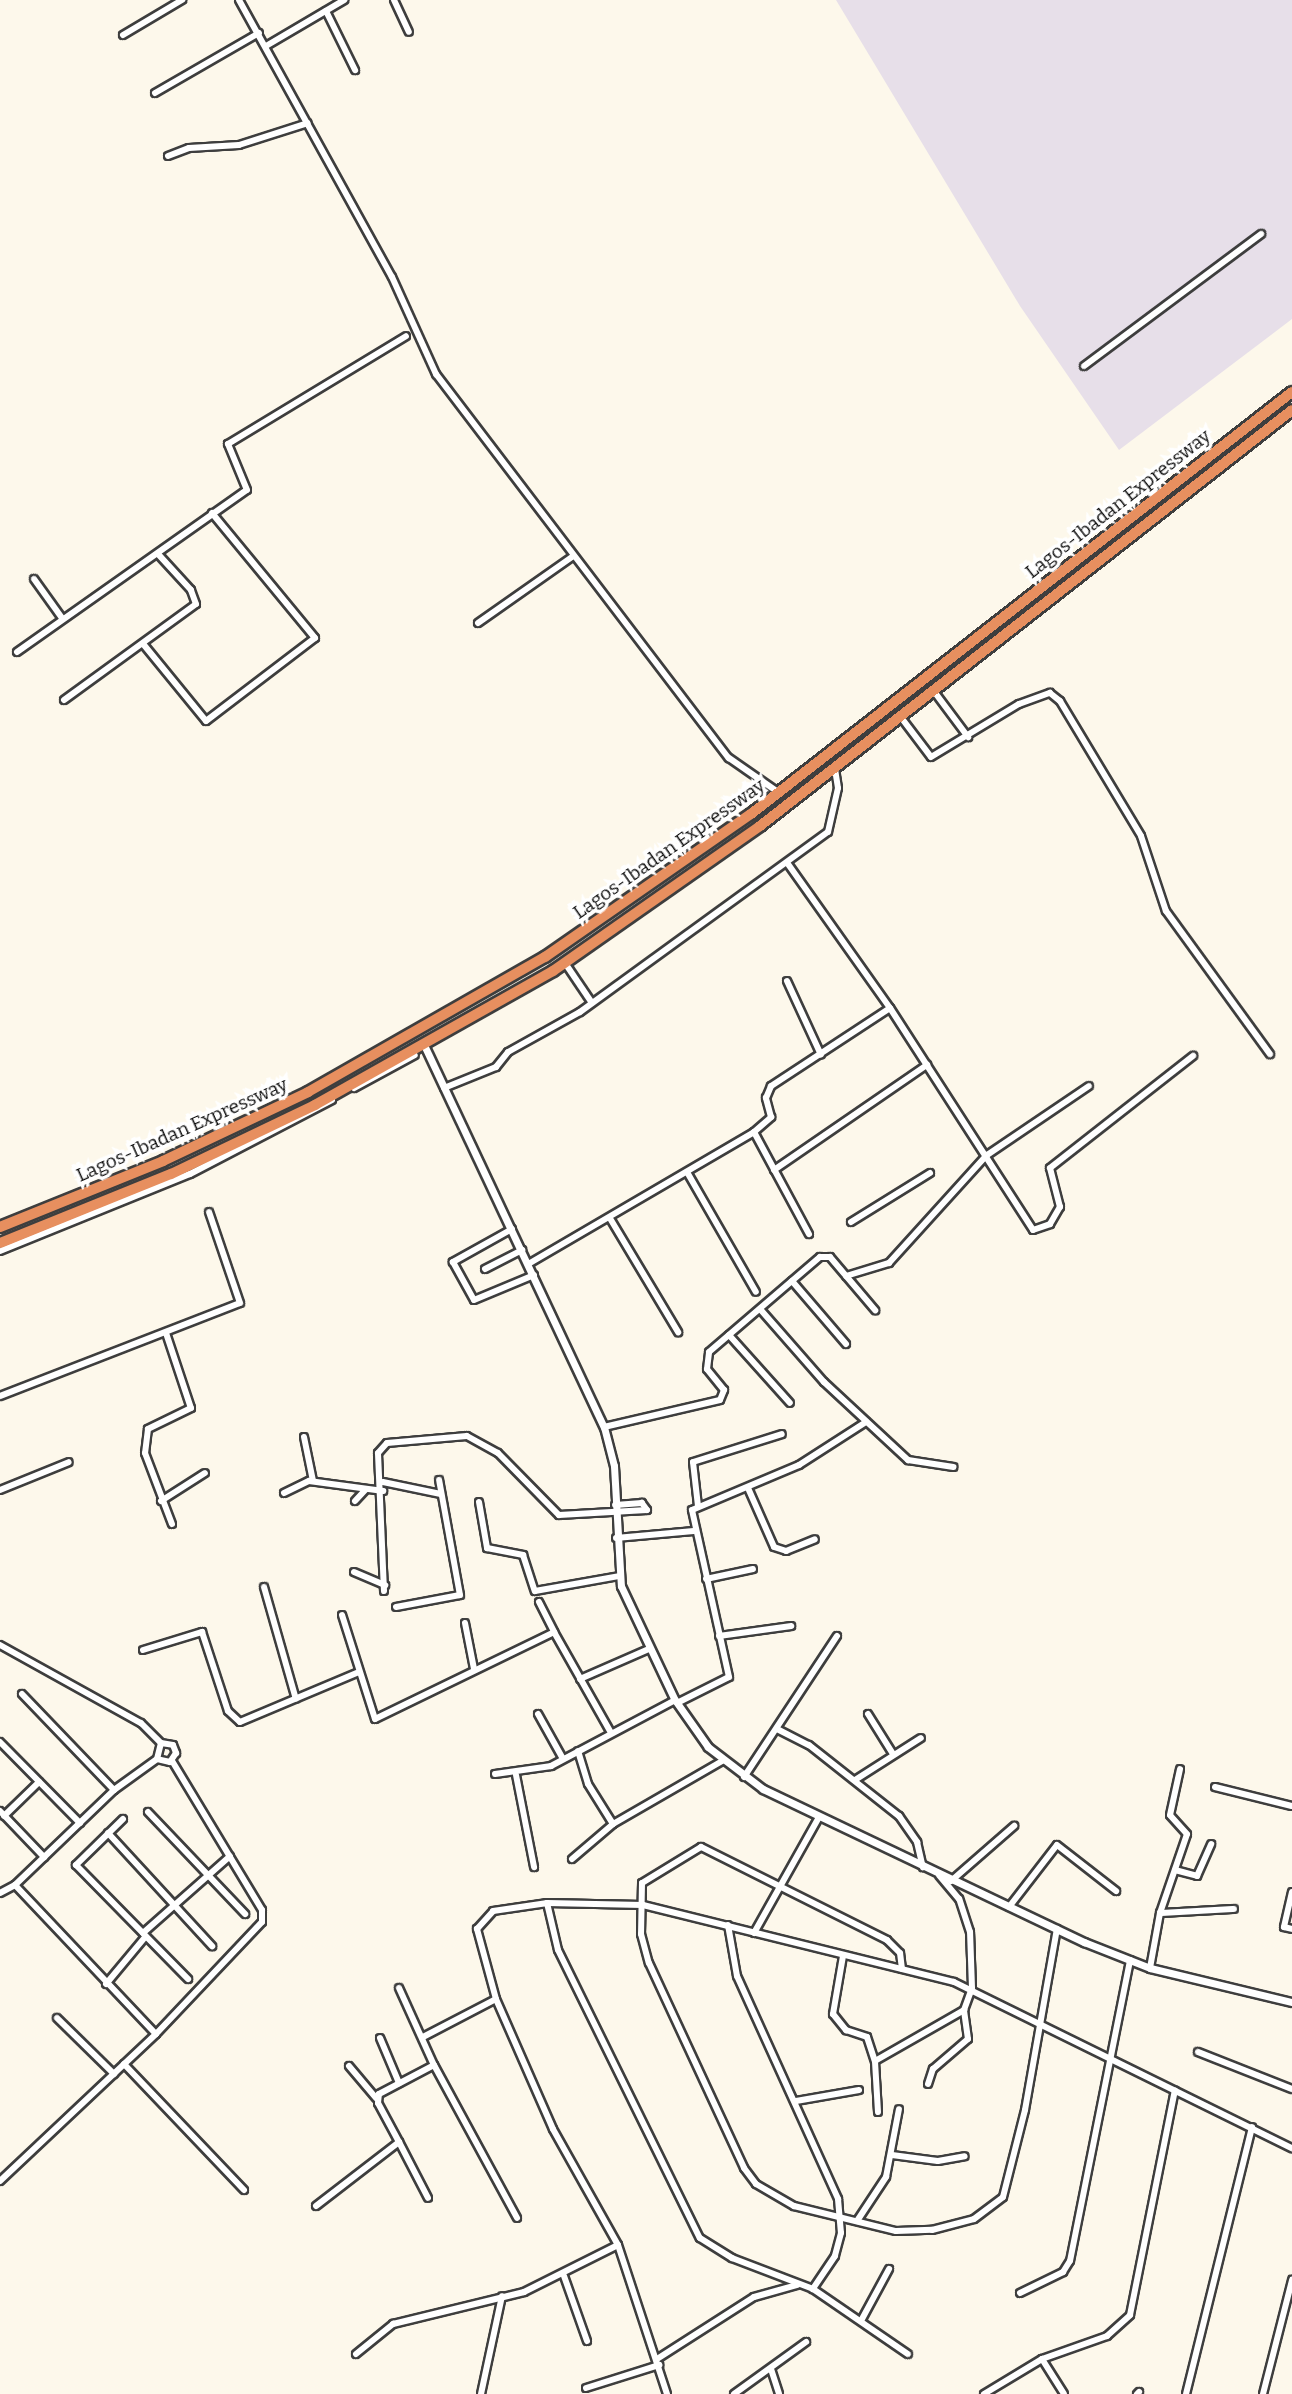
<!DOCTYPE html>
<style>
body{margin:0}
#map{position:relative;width:1292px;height:2394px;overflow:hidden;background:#fdf8eb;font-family:Bitter,serif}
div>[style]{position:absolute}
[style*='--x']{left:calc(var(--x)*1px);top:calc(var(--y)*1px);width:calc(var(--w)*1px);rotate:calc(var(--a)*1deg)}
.industrial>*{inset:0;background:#e7dfe9}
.roads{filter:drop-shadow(2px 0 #3e3e3e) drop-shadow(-2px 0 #3e3e3e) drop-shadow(0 2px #3e3e3e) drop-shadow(0 -2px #3e3e3e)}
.minor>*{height:6px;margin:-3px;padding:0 3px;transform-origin:3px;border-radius:3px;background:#fff}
.tertiary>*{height:7px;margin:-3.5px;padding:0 3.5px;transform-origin:3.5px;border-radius:3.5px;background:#fff}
.motorway>*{height:10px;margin:-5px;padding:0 5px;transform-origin:5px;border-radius:5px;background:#e78f5f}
span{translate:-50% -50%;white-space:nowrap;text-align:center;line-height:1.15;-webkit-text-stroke:7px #fff;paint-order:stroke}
.street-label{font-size:19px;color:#0b0b0b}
</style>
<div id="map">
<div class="industrial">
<i style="clip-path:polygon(836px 0,1292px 0,1292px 319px,1119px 450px,1020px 306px)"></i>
</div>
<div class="roads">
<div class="minor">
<i style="--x:239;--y:0;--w:316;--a:61.1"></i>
<i style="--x:392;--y:277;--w:107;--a:65.6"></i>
<i style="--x:436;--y:374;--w:483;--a:52.7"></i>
<i style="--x:729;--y:758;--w:60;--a:34.8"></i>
<i style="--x:394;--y:0;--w:35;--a:65"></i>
<i style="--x:326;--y:11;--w:66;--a:63.8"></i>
<i style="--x:123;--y:35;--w:69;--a:-30.7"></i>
<i style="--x:266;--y:46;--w:91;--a:-30.5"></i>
<i style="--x:155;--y:93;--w:120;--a:-30"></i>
<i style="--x:168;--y:156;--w:22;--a:-21"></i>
<i style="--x:189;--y:148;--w:50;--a:-3.4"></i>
<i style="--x:239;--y:145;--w:72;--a:-17.7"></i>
<i style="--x:1084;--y:366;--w:221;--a:-36.7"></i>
<i style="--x:34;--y:579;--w:48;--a:54.3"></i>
<i style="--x:478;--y:623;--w:115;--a:-35.1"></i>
<i style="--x:144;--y:645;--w:98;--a:50.8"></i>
<i style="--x:206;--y:721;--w:137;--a:-37.3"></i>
<i style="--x:315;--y:638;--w:162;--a:-129.5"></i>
<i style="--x:17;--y:652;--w:281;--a:-35.2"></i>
<i style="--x:247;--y:490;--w:50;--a:-112.4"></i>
<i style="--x:228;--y:444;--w:208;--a:-31.2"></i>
<i style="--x:933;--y:690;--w:59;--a:53.3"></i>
<i style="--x:64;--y:700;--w:163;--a:-36"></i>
<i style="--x:196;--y:604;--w:15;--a:-110"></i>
<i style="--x:191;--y:590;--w:49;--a:-132.5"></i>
<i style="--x:900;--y:716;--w:51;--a:52.9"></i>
<i style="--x:931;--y:757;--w:103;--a:-31.1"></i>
<i style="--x:1019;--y:704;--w:33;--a:-20"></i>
<i style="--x:1050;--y:693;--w:13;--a:39"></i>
<i style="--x:1060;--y:701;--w:157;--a:59"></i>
<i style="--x:1141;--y:836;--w:79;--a:71.6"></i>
<i style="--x:1166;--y:911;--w:177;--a:54"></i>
<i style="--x:788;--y:864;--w:176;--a:54.7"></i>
<i style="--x:890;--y:1008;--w:264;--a:57.2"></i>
<i style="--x:1033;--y:1230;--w:18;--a:-19"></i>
<i style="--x:1050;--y:1224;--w:20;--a:-60"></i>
<i style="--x:1060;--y:1207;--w:40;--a:-104.4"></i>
<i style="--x:1050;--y:1168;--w:182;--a:-38.1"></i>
<i style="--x:565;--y:963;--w:48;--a:56"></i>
<i style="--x:787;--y:981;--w:81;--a:65.3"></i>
<i style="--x:354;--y:1088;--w:69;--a:-28.4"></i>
<i style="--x:444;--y:1088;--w:56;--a:-22"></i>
<i style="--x:496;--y:1067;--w:19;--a:-51"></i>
<i style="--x:508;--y:1052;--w:82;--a:-29.1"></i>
<i style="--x:580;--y:1012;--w:306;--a:-36"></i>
<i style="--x:828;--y:832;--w:45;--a:-77.2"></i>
<i style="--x:838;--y:788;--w:20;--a:-99"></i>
<i style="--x:754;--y:1132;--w:116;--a:61.7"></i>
<i style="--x:774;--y:1170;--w:186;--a:-34.5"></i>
<i style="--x:687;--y:1172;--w:138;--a:60.1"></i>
<i style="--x:611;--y:1220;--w:131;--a:59.1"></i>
<i style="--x:851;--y:1222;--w:93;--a:-31.8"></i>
<i style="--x:512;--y:1229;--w:68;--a:150.8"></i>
<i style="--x:453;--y:1262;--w:43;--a:61.1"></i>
<i style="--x:474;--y:1300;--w:65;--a:-22.6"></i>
<i style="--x:0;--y:1251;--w:205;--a:-22.1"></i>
<i style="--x:190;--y:1174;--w:160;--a:-27.5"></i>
<i style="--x:530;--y:1263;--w:259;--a:-30.3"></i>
<i style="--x:754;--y:1132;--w:23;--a:-41"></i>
<i style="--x:771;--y:1117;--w:20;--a:-105"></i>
<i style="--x:766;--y:1098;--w:13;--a:-67"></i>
<i style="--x:771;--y:1086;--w:142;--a:-33.2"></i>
<i style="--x:485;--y:1269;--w:42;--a:-27.2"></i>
<i style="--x:846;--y:1276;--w:45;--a:-16.8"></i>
<i style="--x:889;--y:1263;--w:146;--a:-47.8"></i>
<i style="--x:987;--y:1155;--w:123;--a:-34.1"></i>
<i style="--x:792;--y:1281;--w:83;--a:49.4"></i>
<i style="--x:760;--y:1309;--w:97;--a:48.8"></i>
<i style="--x:824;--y:1382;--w:115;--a:42.9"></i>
<i style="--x:908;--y:1460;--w:46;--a:8.8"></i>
<i style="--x:166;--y:1333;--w:79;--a:71.6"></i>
<i style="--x:191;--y:1408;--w:48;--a:154"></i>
<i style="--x:148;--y:1429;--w:24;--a:97"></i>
<i style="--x:145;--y:1453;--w:76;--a:69.2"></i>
<i style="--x:729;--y:1335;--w:91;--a:48.1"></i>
<i style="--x:0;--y:1396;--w:257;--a:-21.2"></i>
<i style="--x:240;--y:1303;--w:96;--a:-108.8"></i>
<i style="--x:604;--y:1427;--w:119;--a:-13.1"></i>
<i style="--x:720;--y:1400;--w:11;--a:-68"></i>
<i style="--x:724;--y:1390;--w:27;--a:-129"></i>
<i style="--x:707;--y:1369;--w:17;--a:-83"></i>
<i style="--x:709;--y:1352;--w:146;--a:-40.6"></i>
<i style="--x:820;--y:1257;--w:10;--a:0"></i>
<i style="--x:830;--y:1257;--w:70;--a:49.7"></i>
<i style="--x:304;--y:1437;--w:45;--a:78.4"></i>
<i style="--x:383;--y:1482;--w:59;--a:11.7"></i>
<i style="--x:748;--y:1488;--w:64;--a:66.2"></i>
<i style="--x:774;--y:1547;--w:13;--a:18"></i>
<i style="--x:786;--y:1551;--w:31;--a:-22"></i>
<i style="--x:0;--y:1490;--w:74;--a:-22.1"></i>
<i style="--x:284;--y:1493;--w:28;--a:-26"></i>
<i style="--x:309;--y:1481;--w:75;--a:7.7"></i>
<i style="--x:161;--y:1501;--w:52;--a:-32.5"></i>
<i style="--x:355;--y:1501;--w:16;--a:-47"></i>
<i style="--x:479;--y:1502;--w:47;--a:80.1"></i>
<i style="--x:487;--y:1548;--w:37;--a:11"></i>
<i style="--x:523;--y:1555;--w:38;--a:72"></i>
<i style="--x:535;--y:1591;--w:85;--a:-10.1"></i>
<i style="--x:698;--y:1506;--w:44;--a:-96.5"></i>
<i style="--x:693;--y:1462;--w:93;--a:-17.5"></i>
<i style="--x:616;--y:1538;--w:78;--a:-5.1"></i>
<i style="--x:354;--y:1572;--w:34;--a:23"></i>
<i style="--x:706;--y:1579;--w:48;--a:-12"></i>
<i style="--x:264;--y:1587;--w:116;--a:74.1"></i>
<i style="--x:384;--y:1591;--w:138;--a:-92.5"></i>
<i style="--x:378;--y:1453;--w:13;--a:-48"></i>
<i style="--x:387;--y:1443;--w:80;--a:-5"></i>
<i style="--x:467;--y:1436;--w:35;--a:29"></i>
<i style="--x:498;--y:1453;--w:87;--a:45.5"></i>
<i style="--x:559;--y:1515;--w:88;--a:-3.3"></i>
<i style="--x:647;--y:1510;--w:9;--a:-126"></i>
<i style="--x:642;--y:1503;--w:27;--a:176"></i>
<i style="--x:539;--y:1602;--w:34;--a:63"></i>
<i style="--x:396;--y:1607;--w:65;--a:-10.6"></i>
<i style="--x:460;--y:1595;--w:117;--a:-100.3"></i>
<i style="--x:342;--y:1615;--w:109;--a:72.4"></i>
<i style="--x:375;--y:1719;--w:199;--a:-25.9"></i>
<i style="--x:554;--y:1632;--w:114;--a:60.5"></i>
<i style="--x:465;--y:1623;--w:47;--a:78.9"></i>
<i style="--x:719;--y:1636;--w:73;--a:-7.9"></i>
<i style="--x:0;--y:1645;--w:161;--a:29"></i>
<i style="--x:141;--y:1723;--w:28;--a:45"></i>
<i style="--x:161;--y:1743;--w:12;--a:9"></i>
<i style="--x:173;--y:1745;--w:9;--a:69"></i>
<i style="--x:176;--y:1753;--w:11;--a:124"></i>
<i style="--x:170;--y:1762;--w:13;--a:-167"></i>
<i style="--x:157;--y:1759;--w:16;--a:-76"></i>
<i style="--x:143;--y:1650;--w:62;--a:-17"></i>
<i style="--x:202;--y:1632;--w:83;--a:71.8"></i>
<i style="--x:228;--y:1711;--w:16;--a:43"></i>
<i style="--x:240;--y:1722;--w:129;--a:-22.8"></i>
<i style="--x:580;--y:1679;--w:75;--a:-23.5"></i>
<i style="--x:22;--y:1694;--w:133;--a:46.2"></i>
<i style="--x:677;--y:1703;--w:58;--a:-26.6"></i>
<i style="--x:729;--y:1677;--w:171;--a:-102.5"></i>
<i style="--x:692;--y:1510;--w:116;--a:-22.8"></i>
<i style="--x:799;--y:1465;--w:80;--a:-32.7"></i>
<i style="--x:538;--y:1714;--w:51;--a:60.9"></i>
<i style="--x:868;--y:1714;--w:47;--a:58"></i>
<i style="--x:777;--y:1729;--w:36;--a:27"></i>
<i style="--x:809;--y:1745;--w:115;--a:38.3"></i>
<i style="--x:899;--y:1816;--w:32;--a:55"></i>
<i style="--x:917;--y:1842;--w:26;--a:77"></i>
<i style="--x:0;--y:1742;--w:114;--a:45.4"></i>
<i style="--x:578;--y:1751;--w:34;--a:73"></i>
<i style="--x:588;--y:1784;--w:47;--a:58"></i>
<i style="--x:495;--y:1774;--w:57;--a:-8.1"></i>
<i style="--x:551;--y:1766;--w:140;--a:-28"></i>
<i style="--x:516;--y:1775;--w:94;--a:78.9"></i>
<i style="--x:744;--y:1777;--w:169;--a:-56.6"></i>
<i style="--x:855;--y:1780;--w:78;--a:-32.5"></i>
<i style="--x:1215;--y:1787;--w:79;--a:13.9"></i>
<i style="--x:0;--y:1811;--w:64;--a:46.3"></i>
<i style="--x:148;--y:1812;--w:141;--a:46.4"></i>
<i style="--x:4;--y:1816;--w:49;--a:-44.2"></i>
<i style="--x:123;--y:1819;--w:66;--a:135.6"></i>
<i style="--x:76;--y:1865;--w:160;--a:45.5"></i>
<i style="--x:108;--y:1833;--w:154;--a:47.4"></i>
<i style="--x:572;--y:1859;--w:54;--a:-40.5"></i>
<i style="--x:613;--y:1824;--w:126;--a:-30"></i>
<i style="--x:1175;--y:1870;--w:23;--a:15"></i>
<i style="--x:1197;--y:1876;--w:35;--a:-66"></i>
<i style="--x:951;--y:1881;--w:84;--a:-41.1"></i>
<i style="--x:15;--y:1885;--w:205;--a:46.6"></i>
<i style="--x:1292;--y:1892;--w:36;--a:103"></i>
<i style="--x:1284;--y:1927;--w:8;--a:14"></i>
<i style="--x:0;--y:1893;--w:17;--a:-28"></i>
<i style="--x:15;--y:1885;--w:137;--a:-43.8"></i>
<i style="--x:114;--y:1790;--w:53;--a:-35.8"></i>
<i style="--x:547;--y:1903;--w:48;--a:76.8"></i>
<i style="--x:558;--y:1950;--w:321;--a:63.8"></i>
<i style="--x:700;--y:2238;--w:38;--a:32"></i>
<i style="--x:732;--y:2258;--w:87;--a:20.9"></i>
<i style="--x:813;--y:2289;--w:115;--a:34.4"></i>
<i style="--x:1009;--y:1907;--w:78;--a:-52.3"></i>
<i style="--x:1057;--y:1845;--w:75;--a:37.9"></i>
<i style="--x:1160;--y:1913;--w:83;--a:-71.1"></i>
<i style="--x:1187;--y:1834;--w:25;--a:-132"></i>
<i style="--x:1170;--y:1815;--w:47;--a:-77.7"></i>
<i style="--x:728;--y:1925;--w:52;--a:80"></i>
<i style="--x:737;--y:1976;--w:245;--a:65.6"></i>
<i style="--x:838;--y:2199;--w:34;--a:85"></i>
<i style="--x:841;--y:2233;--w:24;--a:105"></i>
<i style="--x:835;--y:2256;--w:40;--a:124"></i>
<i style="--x:143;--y:1933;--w:116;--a:-41.5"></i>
<i style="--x:754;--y:1933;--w:133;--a:-60.7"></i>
<i style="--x:843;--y:1956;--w:59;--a:99.8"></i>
<i style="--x:833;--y:2014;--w:21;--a:51"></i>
<i style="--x:846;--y:2030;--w:22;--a:18"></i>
<i style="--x:867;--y:2037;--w:25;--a:72"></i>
<i style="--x:1150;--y:1968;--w:56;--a:-79.7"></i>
<i style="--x:1160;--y:1913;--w:74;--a:-3.1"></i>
<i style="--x:902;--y:1969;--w:16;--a:-97"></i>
<i style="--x:900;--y:1953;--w:18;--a:-135"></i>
<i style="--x:887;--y:1940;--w:208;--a:-153.4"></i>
<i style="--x:701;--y:1847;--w:69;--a:148.6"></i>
<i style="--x:642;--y:1883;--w:51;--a:91.1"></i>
<i style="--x:641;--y:1934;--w:30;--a:75"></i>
<i style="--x:649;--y:1963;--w:226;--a:65.1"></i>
<i style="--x:744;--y:2168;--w:20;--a:53"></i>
<i style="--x:756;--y:2184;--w:44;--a:30.1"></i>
<i style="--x:794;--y:2206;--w:105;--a:13.8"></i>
<i style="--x:896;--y:2231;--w:36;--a:-2"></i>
<i style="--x:932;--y:2230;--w:43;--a:-14.7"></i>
<i style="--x:974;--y:2219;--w:36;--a:-37"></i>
<i style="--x:1003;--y:2197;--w:90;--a:-75.8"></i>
<i style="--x:1025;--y:2110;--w:184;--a:-80"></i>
<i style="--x:106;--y:1984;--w:62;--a:-50.2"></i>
<i style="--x:399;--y:1988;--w:85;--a:65.6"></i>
<i style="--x:434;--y:2065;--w:174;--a:61.5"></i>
<i style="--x:57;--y:2018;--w:80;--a:44.5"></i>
<i style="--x:423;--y:2037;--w:82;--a:-27.5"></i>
<i style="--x:380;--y:2038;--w:49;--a:67.1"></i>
<i style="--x:1198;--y:2052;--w:101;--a:21.5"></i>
<i style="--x:124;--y:2064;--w:174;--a:46.4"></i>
<i style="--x:349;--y:2066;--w:42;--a:49.8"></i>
<i style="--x:928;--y:2084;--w:16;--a:-72"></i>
<i style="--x:933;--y:2069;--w:46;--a:-40.6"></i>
<i style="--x:968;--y:2039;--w:29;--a:-98"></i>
<i style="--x:964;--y:2010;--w:23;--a:-70"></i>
<i style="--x:972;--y:1988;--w:56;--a:-92"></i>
<i style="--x:970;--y:1932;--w:35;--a:-108"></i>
<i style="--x:959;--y:1899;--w:31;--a:-130"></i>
<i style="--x:796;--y:2101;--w:64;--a:-9.9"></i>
<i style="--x:878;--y:2112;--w:51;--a:-93.4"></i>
<i style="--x:875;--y:2061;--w:103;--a:-29.8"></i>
<i style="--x:399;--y:2142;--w:63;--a:62.6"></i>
<i style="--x:892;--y:2155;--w:46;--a:7.4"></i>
<i style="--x:938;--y:2161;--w:27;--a:-10"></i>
<i style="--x:0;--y:2181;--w:214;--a:-43.3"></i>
<i style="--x:156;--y:2034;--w:154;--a:-46.6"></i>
<i style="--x:262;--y:1922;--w:12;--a:-90"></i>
<i style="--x:262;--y:1910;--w:174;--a:-121.1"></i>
<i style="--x:316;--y:2206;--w:105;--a:-37.6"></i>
<i style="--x:399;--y:2142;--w:44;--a:-118.3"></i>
<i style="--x:378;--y:2103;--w:9;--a:-84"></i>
<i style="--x:379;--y:2094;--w:62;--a:-27.8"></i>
<i style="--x:857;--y:2221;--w:53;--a:-56.6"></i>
<i style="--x:886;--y:2177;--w:69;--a:-79.2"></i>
<i style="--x:564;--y:2276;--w:69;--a:70.5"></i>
<i style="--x:1020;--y:2293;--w:48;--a:-26"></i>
<i style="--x:1063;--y:2272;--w:13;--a:-58"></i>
<i style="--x:1070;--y:2261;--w:307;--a:-78.7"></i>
<i style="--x:862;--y:2319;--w:57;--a:-61.6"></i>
<i style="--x:356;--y:2354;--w:48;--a:-39"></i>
<i style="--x:393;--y:2324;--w:135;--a:-13.7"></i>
<i style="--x:524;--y:2292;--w:105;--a:-26.6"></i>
<i style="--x:657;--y:2359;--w:115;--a:-32.6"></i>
<i style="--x:754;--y:2297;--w:45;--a:-15.6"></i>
<i style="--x:1042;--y:2359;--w:41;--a:57.8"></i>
<i style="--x:771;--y:2369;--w:26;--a:72"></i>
<i style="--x:586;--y:2388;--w:77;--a:-17.5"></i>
<i style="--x:481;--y:2394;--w:100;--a:-77.9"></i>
<i style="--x:667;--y:2394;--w:157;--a:-108.2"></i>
<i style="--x:618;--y:2245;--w:133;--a:-119.3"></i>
<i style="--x:553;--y:2129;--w:142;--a:-113.7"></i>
<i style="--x:496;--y:1999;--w:73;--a:-105.2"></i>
<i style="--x:477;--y:1929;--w:24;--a:-48"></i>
<i style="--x:493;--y:1911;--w:55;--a:-8.4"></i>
<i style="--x:547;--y:1903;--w:96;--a:1.2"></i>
<i style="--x:643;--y:1905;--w:320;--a:13.9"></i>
<i style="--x:954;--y:1982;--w:377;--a:26.2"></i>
<i style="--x:734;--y:2394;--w:89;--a:-35.8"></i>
<i style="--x:984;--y:2394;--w:68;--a:-31.1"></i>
<i style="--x:1042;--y:2359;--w:69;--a:-19.5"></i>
<i style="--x:1107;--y:2336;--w:31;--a:-42"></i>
<i style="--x:1130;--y:2315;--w:229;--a:-78.7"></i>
<i style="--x:1137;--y:2394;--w:3;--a:-45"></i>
<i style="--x:1186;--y:2394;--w:275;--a:-76.1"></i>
<i style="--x:1263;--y:2394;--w:118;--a:-75.7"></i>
</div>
<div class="tertiary">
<i style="--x:424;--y:1045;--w:422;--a:64.8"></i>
<i style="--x:604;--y:1427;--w:40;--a:75.6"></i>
<i style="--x:614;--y:1466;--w:120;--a:86.7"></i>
<i style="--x:621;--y:1586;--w:126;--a:64.7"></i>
<i style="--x:675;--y:1700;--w:57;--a:54.9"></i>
<i style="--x:708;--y:1747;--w:69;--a:37.4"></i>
<i style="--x:763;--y:1789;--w:356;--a:25.5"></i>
<i style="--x:1084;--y:1942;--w:71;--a:21.5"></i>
<i style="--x:1150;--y:1968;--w:146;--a:13.5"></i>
</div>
<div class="motorway">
<i style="--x:0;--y:1227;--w:176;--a:-22"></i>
<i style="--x:163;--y:1161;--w:161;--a:-25.4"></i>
<i style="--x:308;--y:1092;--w:273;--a:-29.7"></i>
<i style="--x:545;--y:957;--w:251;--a:-34.8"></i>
<i style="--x:751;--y:814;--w:686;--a:-37.96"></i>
<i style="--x:0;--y:1243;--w:184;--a:-22"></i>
<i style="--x:171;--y:1174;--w:160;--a:-25.6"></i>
<i style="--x:315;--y:1105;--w:273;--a:-29.4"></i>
<i style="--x:553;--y:971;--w:253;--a:-35"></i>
<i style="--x:760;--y:826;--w:675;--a:-38.02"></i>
</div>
</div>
<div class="street-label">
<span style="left:1118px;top:504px;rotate:-38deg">Lagos-Ibadan Expressway</span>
<span style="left:669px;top:849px;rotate:-35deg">Lagos-Ibadan Expressway</span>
<span style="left:182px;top:1130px;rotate:-24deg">Lagos-Ibadan Expressway</span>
</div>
</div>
